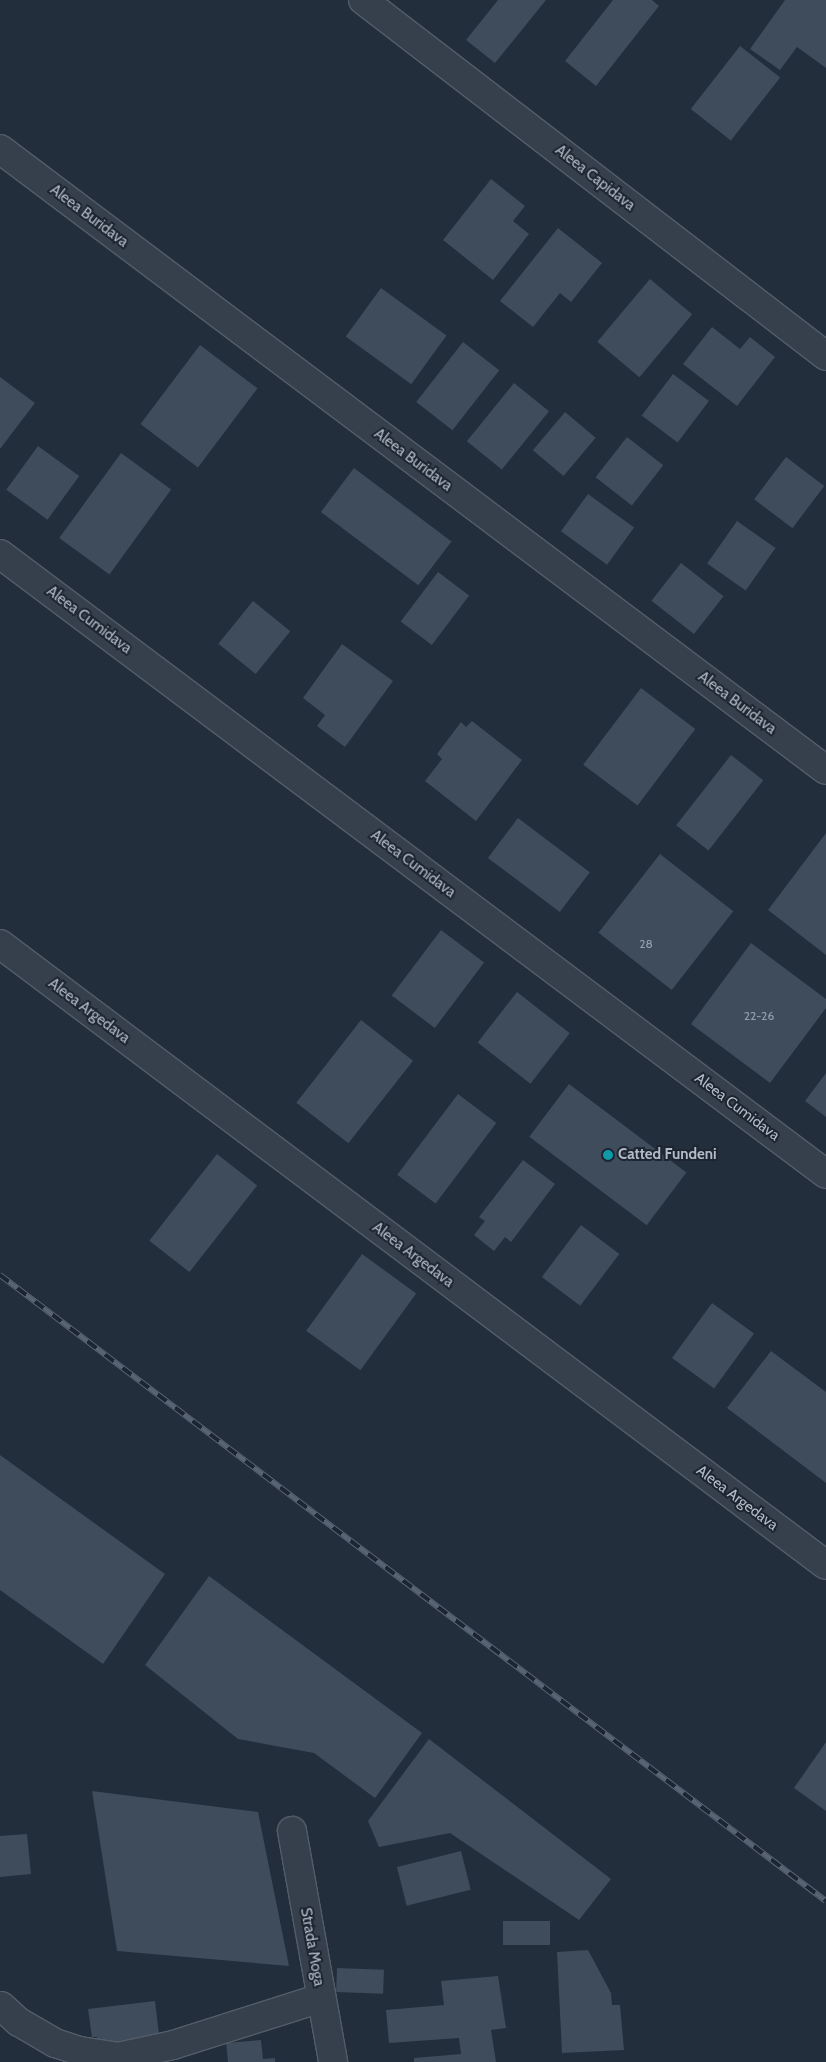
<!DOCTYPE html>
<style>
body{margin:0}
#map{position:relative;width:826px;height:2062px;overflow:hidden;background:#222e3b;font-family:Cabin,sans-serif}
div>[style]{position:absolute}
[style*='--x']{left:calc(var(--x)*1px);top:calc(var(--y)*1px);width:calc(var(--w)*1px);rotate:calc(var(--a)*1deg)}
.building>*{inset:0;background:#3e4c5b;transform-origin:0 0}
.roads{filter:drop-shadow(1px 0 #545d69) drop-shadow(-1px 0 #545d69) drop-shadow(0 1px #545d69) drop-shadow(0 -1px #545d69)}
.minor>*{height:28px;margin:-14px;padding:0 14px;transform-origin:14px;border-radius:14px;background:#36404c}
.rail>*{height:5.5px;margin-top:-2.75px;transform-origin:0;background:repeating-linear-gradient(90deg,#1c2530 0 11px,#586473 0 22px);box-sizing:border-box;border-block:1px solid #586473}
.dots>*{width:14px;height:14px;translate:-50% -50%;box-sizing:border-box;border:2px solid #1c2530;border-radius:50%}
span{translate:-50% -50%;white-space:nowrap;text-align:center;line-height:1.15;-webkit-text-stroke:4px #1c2530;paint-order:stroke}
.number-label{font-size:12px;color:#959eac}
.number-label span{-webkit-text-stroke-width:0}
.street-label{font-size:15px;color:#b2bac7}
.poi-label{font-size:15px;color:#b2bac7;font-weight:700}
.left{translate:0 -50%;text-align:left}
</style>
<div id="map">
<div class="building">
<i style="clip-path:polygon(498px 0,546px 0,495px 63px,466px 40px)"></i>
<i style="clip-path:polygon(613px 0,652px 0,659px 6px,596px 86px,565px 61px)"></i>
<i style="clip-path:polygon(785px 0,826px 0,826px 68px,797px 47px,780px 70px,750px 49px)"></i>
<i style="left:740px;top:46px;width:51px;height:80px;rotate:38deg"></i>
<i style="clip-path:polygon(491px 179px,525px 206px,513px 221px,529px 234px,493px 280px,443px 240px)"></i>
<i style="clip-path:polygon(558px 228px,602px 263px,571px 302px,560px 293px,533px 327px,500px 301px)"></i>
<i style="left:650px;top:279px;width:55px;height:82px;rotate:40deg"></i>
<i style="left:381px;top:288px;width:81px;height:60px;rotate:36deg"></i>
<i style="clip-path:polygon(712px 327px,740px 349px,750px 337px,775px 357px,737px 406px,683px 364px)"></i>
<i style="left:463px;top:342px;width:46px;height:76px;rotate:38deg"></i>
<i style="left:200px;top:345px;width:72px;height:99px;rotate:37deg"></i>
<i style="left:673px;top:374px;width:45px;height:52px;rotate:37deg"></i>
<i style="clip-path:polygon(0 377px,35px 403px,0 449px)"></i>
<i style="left:514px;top:383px;width:45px;height:75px;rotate:39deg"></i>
<i style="left:565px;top:412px;width:40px;height:50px;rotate:40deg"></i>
<i style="left:627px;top:437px;width:46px;height:51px;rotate:38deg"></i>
<i style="left:38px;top:446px;width:51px;height:54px;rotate:36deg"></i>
<i style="left:121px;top:453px;width:62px;height:105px;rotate:36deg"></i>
<i style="left:786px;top:457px;width:48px;height:53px;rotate:37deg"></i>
<i style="left:354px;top:468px;width:122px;height:55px;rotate:37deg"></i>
<i style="left:588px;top:494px;width:57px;height:46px;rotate:36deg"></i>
<i style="left:737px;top:521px;width:47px;height:52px;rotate:35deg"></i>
<i style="left:681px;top:563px;width:54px;height:48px;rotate:38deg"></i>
<i style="left:438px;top:572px;width:39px;height:62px;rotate:37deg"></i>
<i style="left:253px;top:601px;width:48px;height:55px;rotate:39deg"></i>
<i style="clip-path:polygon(342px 644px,393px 681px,345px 747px,317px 726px,325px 715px,303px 698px)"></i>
<i style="left:641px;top:688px;width:68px;height:96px;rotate:37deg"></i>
<i style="clip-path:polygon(472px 721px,522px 760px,476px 821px,425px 781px,442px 759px,437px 754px,461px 722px,466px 727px)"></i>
<i style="left:731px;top:755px;width:41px;height:89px;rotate:38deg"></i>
<i style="left:518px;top:818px;width:90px;height:50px;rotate:37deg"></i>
<i style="clip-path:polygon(826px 833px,826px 955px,768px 910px)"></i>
<i style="left:660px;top:854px;width:93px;height:100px;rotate:38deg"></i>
<i style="left:441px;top:930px;width:54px;height:82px;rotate:37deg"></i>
<i style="clip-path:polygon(751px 943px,826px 999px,826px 1008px,770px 1083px,691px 1024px)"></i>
<i style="left:517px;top:992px;width:67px;height:64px;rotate:38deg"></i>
<i style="left:361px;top:1020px;width:66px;height:105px;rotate:38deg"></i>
<i style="clip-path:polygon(826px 1073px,826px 1117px,805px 1101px)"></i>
<i style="left:569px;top:1084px;width:147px;height:66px;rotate:37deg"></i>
<i style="left:458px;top:1094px;width:48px;height:101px;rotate:37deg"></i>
<i style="left:217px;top:1154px;width:51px;height:110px;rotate:38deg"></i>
<i style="clip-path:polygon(523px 1160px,555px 1184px,511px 1242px,505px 1237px,494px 1251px,474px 1235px,485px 1221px,479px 1217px)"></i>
<i style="left:581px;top:1225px;width:48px;height:65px;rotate:37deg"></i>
<i style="left:362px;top:1254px;width:67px;height:95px;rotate:36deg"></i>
<i style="left:712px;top:1303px;width:52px;height:68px;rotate:36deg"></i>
<i style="clip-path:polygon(771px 1351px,826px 1392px,826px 1483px,727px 1408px)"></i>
<i style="clip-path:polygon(0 1455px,165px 1574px,103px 1664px,0 1590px)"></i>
<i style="clip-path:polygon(209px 1576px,422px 1733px,375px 1798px,314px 1753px,238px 1739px,145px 1665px)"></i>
<i style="clip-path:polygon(429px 1739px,611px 1879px,579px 1920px,450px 1833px,379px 1847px,368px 1821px)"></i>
<i style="clip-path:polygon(826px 1742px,826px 1811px,794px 1788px)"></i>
<i style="clip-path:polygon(92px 1791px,258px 1812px,289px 1966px,117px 1951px)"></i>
<i style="clip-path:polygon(27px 1834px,31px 1874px,0 1877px,0 1836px)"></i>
<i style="left:461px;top:1851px;width:40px;height:66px;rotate:76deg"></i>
<i style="left:550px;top:1921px;width:24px;height:47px;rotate:90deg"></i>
<i style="clip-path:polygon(588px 1950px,611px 1993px,612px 2005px,620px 2005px,624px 2050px,562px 2053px,557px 1952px)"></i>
<i style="left:337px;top:1968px;width:47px;height:24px;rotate:2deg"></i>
<i style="clip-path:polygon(498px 1976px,506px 2028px,491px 2030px,496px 2062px,414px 2062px,414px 2058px,461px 2054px,459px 2038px,389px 2043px,386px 2010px,444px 2005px,441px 1981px)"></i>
<i style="clip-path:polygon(155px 2001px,160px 2043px,99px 2050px,97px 2037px,92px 2037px,88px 2009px)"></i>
<i style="clip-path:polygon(261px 2040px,263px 2059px,275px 2058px,275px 2062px,228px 2062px,226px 2043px)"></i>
</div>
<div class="roads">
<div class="minor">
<i style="--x:363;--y:0;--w:584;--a:37.56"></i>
<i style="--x:0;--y:149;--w:1033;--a:36.94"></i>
<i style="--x:0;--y:554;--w:1033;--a:36.89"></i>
<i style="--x:0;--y:944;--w:1033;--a:36.94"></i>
<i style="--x:292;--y:1831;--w:235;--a:79.9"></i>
<i style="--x:1;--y:2006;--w:24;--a:42"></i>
<i style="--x:19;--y:2022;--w:42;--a:30.3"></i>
<i style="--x:55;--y:2043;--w:26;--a:18"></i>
<i style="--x:80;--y:2051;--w:38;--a:9"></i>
<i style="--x:118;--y:2057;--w:56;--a:-12.3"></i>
<i style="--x:173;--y:2045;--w:155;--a:-17.6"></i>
</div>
</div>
<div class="rail">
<i style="--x:0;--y:1275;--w:1036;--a:37.16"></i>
</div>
<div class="dots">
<i style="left:608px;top:1155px;background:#0f9aa8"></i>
</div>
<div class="number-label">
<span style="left:646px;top:944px">28</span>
<span style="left:759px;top:1016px">22-26</span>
</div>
<div class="street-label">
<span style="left:595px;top:178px;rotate:38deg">Aleea Capidava</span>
<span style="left:89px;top:216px;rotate:37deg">Aleea Buridava</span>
<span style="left:413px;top:460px;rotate:37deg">Aleea Buridava</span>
<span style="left:89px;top:620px;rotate:37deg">Aleea Cumidava</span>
<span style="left:737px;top:703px;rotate:37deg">Aleea Buridava</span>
<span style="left:413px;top:864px;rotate:37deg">Aleea Cumidava</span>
<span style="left:89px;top:1011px;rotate:37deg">Aleea Argedava</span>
<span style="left:737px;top:1107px;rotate:37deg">Aleea Cumidava</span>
<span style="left:413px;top:1255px;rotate:37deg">Aleea Argedava</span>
<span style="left:737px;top:1498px;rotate:37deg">Aleea Argedava</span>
<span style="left:312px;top:1947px;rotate:80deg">Strada Moga</span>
</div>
<div class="poi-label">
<span class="left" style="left:618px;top:1155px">Catted Fundeni</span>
</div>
</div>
